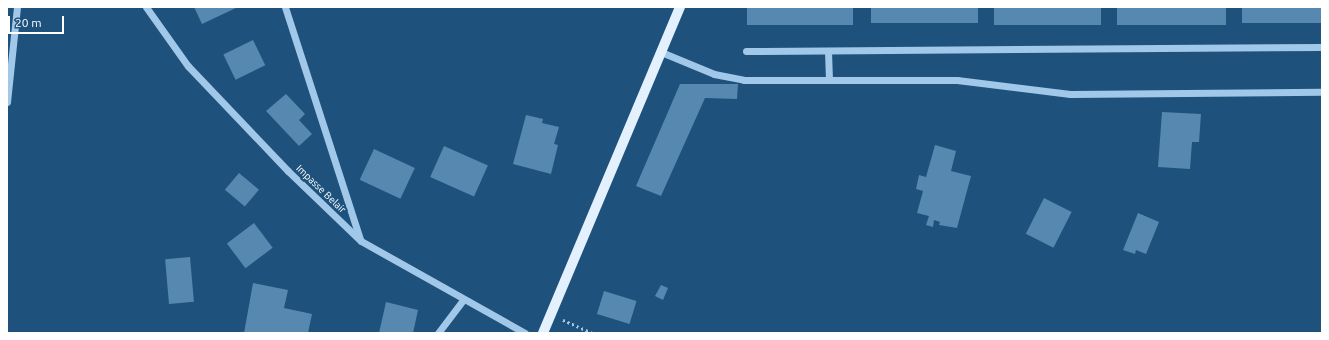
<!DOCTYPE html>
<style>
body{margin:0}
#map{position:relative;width:1329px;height:340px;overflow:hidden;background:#1e527d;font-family:Ubuntu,sans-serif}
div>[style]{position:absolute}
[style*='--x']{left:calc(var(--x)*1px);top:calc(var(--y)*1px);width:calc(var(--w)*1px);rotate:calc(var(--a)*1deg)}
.building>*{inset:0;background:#5788af;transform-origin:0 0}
.path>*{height:2.5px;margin-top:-1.25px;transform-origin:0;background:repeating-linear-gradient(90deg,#a1c8e8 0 2px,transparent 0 5px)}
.minor>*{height:7px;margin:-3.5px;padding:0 3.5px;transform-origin:3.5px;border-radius:3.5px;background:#a1c8e8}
.major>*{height:10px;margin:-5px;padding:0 5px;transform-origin:5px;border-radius:5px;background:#e3f0fd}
span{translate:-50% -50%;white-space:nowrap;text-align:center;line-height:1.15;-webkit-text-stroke:4px #1e527d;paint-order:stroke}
.street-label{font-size:10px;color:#fff}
.frame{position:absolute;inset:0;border:8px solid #fff;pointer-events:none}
.scale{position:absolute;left:8px;top:16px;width:56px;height:18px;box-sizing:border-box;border:2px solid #fff;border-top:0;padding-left:5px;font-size:12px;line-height:14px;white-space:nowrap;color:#fff;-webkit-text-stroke:3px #1e527d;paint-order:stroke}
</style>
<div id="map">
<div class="building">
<i style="clip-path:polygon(194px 7px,238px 7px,202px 24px)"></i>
<i style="left:747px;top:7px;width:106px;height:18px"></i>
<i style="left:871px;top:7px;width:107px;height:16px"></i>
<i style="left:994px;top:7px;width:107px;height:18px"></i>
<i style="left:1117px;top:7px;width:109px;height:18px"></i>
<i style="left:1242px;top:7px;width:80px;height:16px"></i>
<i style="left:253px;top:40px;width:28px;height:33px;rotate:64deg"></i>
<i style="clip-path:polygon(680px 84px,738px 84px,737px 99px,705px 98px,661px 196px,636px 186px)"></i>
<i style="clip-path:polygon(286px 94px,305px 114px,299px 120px,312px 134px,299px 146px,266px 111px)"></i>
<i style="clip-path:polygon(1162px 112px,1201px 114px,1199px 142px,1192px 142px,1190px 169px,1158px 167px)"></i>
<i style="clip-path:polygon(526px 115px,543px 119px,542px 123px,559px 127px,554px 144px,558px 145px,551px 174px,513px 164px)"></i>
<i style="clip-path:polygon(935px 145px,956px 151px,951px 171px,971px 176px,957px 228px,939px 225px,940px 222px,934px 220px,933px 227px,926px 225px,929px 216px,917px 213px,923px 191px,916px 189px,919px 175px,926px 177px)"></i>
<i style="left:444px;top:146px;width:48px;height:34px;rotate:24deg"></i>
<i style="left:374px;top:149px;width:45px;height:34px;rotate:25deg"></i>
<i style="left:239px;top:173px;width:26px;height:22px;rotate:40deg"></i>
<i style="left:1044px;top:198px;width:31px;height:40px;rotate:27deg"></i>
<i style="clip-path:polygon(1138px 213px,1159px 222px,1146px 254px,1136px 250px,1135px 254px,1123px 250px)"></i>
<i style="left:254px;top:223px;width:31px;height:34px;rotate:53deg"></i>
<i style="left:190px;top:257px;width:45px;height:25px;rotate:85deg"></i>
<i style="clip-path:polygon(253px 283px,288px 290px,284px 308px,312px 314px,308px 333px,244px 333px)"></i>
<i style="clip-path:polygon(661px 285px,668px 288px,663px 300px,655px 296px)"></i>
<i style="left:604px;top:291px;width:34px;height:24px;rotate:17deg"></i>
<i style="clip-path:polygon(386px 302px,418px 310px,413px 333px,379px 333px)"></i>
</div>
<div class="path">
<i style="--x:563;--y:320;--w:32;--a:24"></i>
</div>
<div class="minor">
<i style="--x:146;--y:7;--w:72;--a:54.6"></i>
<i style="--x:188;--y:66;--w:145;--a:46.4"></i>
<i style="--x:288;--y:171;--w:101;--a:43.8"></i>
<i style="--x:361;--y:241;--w:188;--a:29.3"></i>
<i style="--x:285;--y:7;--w:244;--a:72.1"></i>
<i style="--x:746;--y:51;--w:576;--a:-0.4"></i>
<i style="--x:828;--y:51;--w:29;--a:88"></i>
<i style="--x:661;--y:52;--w:57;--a:22.5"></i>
<i style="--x:714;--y:74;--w:31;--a:11"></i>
<i style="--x:744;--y:80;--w:213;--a:0"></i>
<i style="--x:957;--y:80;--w:114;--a:7.1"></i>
<i style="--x:1070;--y:94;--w:252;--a:-0.5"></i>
<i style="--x:7;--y:102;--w:96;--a:-84"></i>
<i style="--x:438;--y:333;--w:41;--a:-52.9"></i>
</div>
<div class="major">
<i style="--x:543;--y:333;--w:354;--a:-67.2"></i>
</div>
<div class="street-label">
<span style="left:321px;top:189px;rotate:44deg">Impasse Belair</span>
</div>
<div class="frame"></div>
<div class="scale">20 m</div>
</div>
